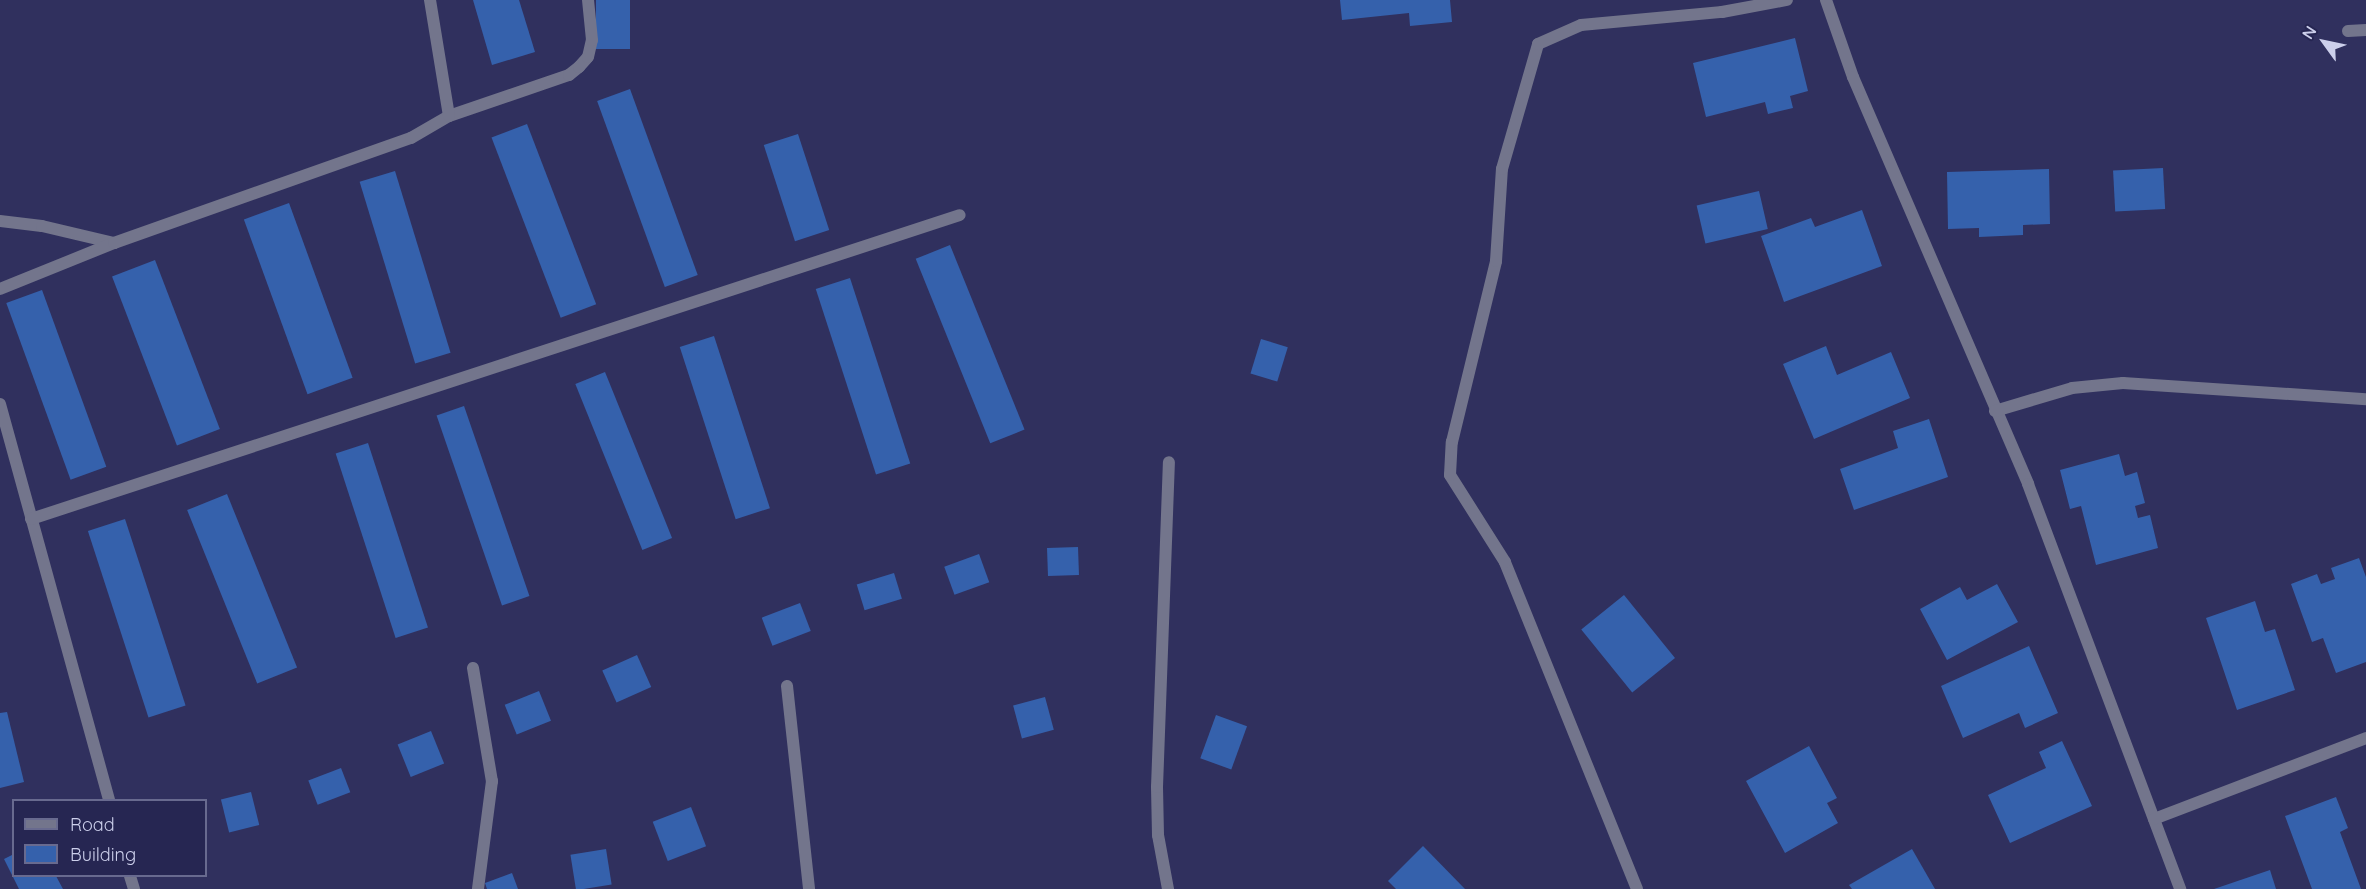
<!DOCTYPE html>
<style>
body{margin:0}
#map{position:relative;width:2366px;height:889px;overflow:hidden;background:#30305e;font-family:Quicksand,sans-serif}
div>[style]{position:absolute}
[style*='--x']{left:calc(var(--x)*1px);top:calc(var(--y)*1px);width:calc(var(--w)*1px);rotate:calc(var(--a)*1deg)}
.building>*{inset:0;background:#3561ac;transform-origin:0 0}
.street>*{height:12px;margin:-6px;padding:0 6px;transform-origin:6px;border-radius:6px;background:#73758c}
span{translate:-50% -50%;white-space:nowrap;text-align:center;line-height:1.15;-webkit-text-stroke:4.5px #262652;paint-order:stroke}
.legend{position:absolute;left:12px;top:799px;width:195px;height:78px;box-sizing:border-box;background:#262652;border:2px solid #686a8f;margin:0;padding:8px 10px;list-style:none;font-size:18px;color:#cccfeb}
.legend li{display:flex;align-items:center;gap:12px;height:30px}
.legend b{width:30px;border:2px solid #686a8f}
.north{position:absolute;left:2294px;top:12px;width:60px;height:60px;-webkit-text-stroke:4px #262652;paint-order:stroke;rotate:303deg;font-size:16px;font-weight:700;line-height:24px;text-align:center;color:#cccfeb}
.north::after{content:'';display:block;margin:auto;width:21px;height:27px;background:#cccfeb;clip-path:polygon(50% 0,100% 100%,50% 72%,0 100%)}
</style>
<div id="map">
<div class="building">
<i style="clip-path:polygon(473px 0,519px 0,535px 52px,492px 65px)"></i>
<i style="left:596px;top:0;width:34px;height:49px"></i>
<i style="clip-path:polygon(1340px 0,1450px 0,1452px 22px,1410px 26px,1409px 13px,1342px 20px)"></i>
<i style="clip-path:polygon(1795px 38px,1808px 91px,1790px 96px,1793px 108px,1768px 114px,1765px 102px,1706px 117px,1693px 63px)"></i>
<i style="left:630px;top:89px;width:198px;height:35px;rotate:70deg"></i>
<i style="left:527px;top:124px;width:193px;height:38px;rotate:69deg"></i>
<i style="left:798px;top:134px;width:101px;height:36px;rotate:72deg"></i>
<i style="left:2163px;top:168px;width:41px;height:50px;rotate:87deg"></i>
<i style="clip-path:polygon(2049px 169px,2050px 224px,2023px 225px,2023px 235px,1979px 237px,1979px 228px,1948px 229px,1947px 172px)"></i>
<i style="left:395px;top:171px;width:190px;height:37px;rotate:73deg"></i>
<i style="left:1759px;top:191px;width:39px;height:64px;rotate:77deg"></i>
<i style="left:289px;top:203px;width:186px;height:48px;rotate:70deg"></i>
<i style="clip-path:polygon(1862px 210px,1882px 266px,1784px 302px,1761px 236px,1811px 218px,1815px 227px)"></i>
<i style="left:950px;top:245px;width:199px;height:37px;rotate:68deg"></i>
<i style="left:155px;top:260px;width:181px;height:46px;rotate:69deg"></i>
<i style="left:850px;top:278px;width:195px;height:36px;rotate:72deg"></i>
<i style="left:42px;top:290px;width:188px;height:38px;rotate:70deg"></i>
<i style="left:714px;top:336px;width:181px;height:36px;rotate:72deg"></i>
<i style="left:1261px;top:339px;width:28px;height:36px;rotate:17deg"></i>
<i style="clip-path:polygon(1826px 346px,1837px 375px,1891px 352px,1910px 398px,1814px 439px,1783px 364px)"></i>
<i style="left:605px;top:372px;width:179px;height:32px;rotate:68deg"></i>
<i style="left:464px;top:406px;width:201px;height:29px;rotate:71deg"></i>
<i style="clip-path:polygon(1929px 419px,1948px 477px,1854px 510px,1840px 469px,1898px 448px,1893px 431px)"></i>
<i style="left:368px;top:443px;width:194px;height:34px;rotate:72deg"></i>
<i style="clip-path:polygon(2119px 454px,2125px 476px,2137px 472px,2145px 503px,2135px 506px,2138px 518px,2150px 515px,2158px 548px,2096px 565px,2081px 506px,2070px 509px,2060px 470px)"></i>
<i style="left:227px;top:494px;width:187px;height:43px;rotate:68deg"></i>
<i style="left:125px;top:519px;width:196px;height:39px;rotate:72deg"></i>
<i style="left:1078px;top:547px;width:28px;height:31px;rotate:88deg"></i>
<i style="left:979px;top:554px;width:30px;height:37px;rotate:70deg"></i>
<i style="clip-path:polygon(2359px 558px,2366px 577px,2366px 662px,2336px 673px,2323px 638px,2312px 642px,2291px 584px,2317px 574px,2321px 584px,2335px 579px,2331px 568px)"></i>
<i style="left:894px;top:573px;width:27px;height:39px;rotate:73deg"></i>
<i style="clip-path:polygon(1997px 584px,2018px 622px,1947px 660px,1920px 609px,1960px 587px,1967px 600px)"></i>
<i style="left:1624px;top:595px;width:81px;height:55px;rotate:51deg"></i>
<i style="clip-path:polygon(2255px 601px,2265px 632px,2275px 629px,2295px 690px,2237px 710px,2206px 618px)"></i>
<i style="left:800px;top:603px;width:30px;height:41px;rotate:69deg"></i>
<i style="clip-path:polygon(2029px 646px,2058px 713px,2025px 728px,2019px 713px,1963px 738px,1941px 686px)"></i>
<i style="left:637px;top:655px;width:35px;height:38px;rotate:66deg"></i>
<i style="left:539px;top:691px;width:32px;height:37px;rotate:68deg"></i>
<i style="left:1045px;top:697px;width:34px;height:33px;rotate:75deg"></i>
<i style="clip-path:polygon(7px 712px,24px 782px,0 788px,0 713px)"></i>
<i style="left:1216px;top:715px;width:33px;height:46px;rotate:20deg"></i>
<i style="left:431px;top:731px;width:35px;height:36px;rotate:68deg"></i>
<i style="clip-path:polygon(2062px 741px,2092px 806px,2010px 843px,1988px 795px,2046px 768px,2039px 752px)"></i>
<i style="clip-path:polygon(1809px 746px,1837px 798px,1827px 803px,1838px 823px,1785px 853px,1746px 781px)"></i>
<i style="left:341px;top:768px;width:26px;height:35px;rotate:69deg"></i>
<i style="left:251px;top:792px;width:34px;height:31px;rotate:76deg"></i>
<i style="clip-path:polygon(2336px 797px,2348px 828px,2340px 832px,2361px 889px,2312px 889px,2285px 816px)"></i>
<i style="left:691px;top:807px;width:42px;height:41px;rotate:69deg"></i>
<i style="clip-path:polygon(1423px 846px,1465px 889px,1396px 889px,1388px 881px)"></i>
<i style="left:606px;top:849px;width:36px;height:36px;rotate:81deg"></i>
<i style="clip-path:polygon(1912px 849px,1935px 889px,1852px 889px,1849px 885px)"></i>
<i style="clip-path:polygon(14px 854px,14px 876px,56px 876px,63px 889px,19px 889px,4px 859px)"></i>
<i style="clip-path:polygon(2270px 870px,2276px 889px,2214px 889px)"></i>
<i style="clip-path:polygon(512px 873px,518px 889px,487px 889px,485px 883px)"></i>
</div>
<div class="street">
<i style="--x:1826;--y:0;--w:82;--a:70.7"></i>
<i style="--x:1853;--y:77;--w:443;--a:66.7"></i>
<i style="--x:2028;--y:484;--w:433;--a:69.4"></i>
<i style="--x:2348;--y:31;--w:18;--a:-3"></i>
<i style="--x:449;--y:116;--w:127;--a:-18.9"></i>
<i style="--x:569;--y:75;--w:13;--a:-39"></i>
<i style="--x:579;--y:67;--w:13;--a:-48"></i>
<i style="--x:588;--y:57;--w:17;--a:-77"></i>
<i style="--x:592;--y:40;--w:40;--a:-95.7"></i>
<i style="--x:0;--y:221;--w:42;--a:6.8"></i>
<i style="--x:42;--y:226;--w:74;--a:13.3"></i>
<i style="--x:0;--y:289;--w:123;--a:-22"></i>
<i style="--x:114;--y:243;--w:315;--a:-19.5"></i>
<i style="--x:411;--y:138;--w:44;--a:-30.1"></i>
<i style="--x:449;--y:116;--w:118;--a:-99.3"></i>
<i style="--x:0;--y:404;--w:411;--a:74.6"></i>
<i style="--x:1995;--y:411;--w:80;--a:-16.6"></i>
<i style="--x:2072;--y:388;--w:51;--a:-5.6"></i>
<i style="--x:2123;--y:383;--w:244;--a:3.8"></i>
<i style="--x:31;--y:519;--w:977;--a:-18.12"></i>
<i style="--x:473;--y:668;--w:115;--a:80.5"></i>
<i style="--x:492;--y:781;--w:109;--a:97.4"></i>
<i style="--x:787;--y:686;--w:204;--a:83.8"></i>
<i style="--x:2154;--y:819;--w:227;--a:-20.9"></i>
<i style="--x:130;--y:876;--w:14;--a:73"></i>
<i style="--x:1168;--y:889;--w:55;--a:-100.5"></i>
<i style="--x:1158;--y:835;--w:48;--a:-91.2"></i>
<i style="--x:1157;--y:787;--w:325;--a:-87.9"></i>
<i style="--x:1637;--y:889;--w:353;--a:-112"></i>
<i style="--x:1505;--y:562;--w:103;--a:-122.3"></i>
<i style="--x:1450;--y:475;--w:33;--a:-87"></i>
<i style="--x:1452;--y:442;--w:186;--a:-76.3"></i>
<i style="--x:1496;--y:261;--w:92;--a:-86.3"></i>
<i style="--x:1502;--y:169;--w:130;--a:-73.9"></i>
<i style="--x:1538;--y:44;--w:47;--a:-23.8"></i>
<i style="--x:1581;--y:25;--w:142;--a:-5.3"></i>
<i style="--x:1722;--y:12;--w:66;--a:-10.5"></i>
</div>
<ul class="legend">
<li><b style="height:8px;background:#73758c"></b>Road</li>
<li><b style="height:16px;background:#3561ac"></b>Building</li>
</ul>
<div class="north">N</div>
</div>
